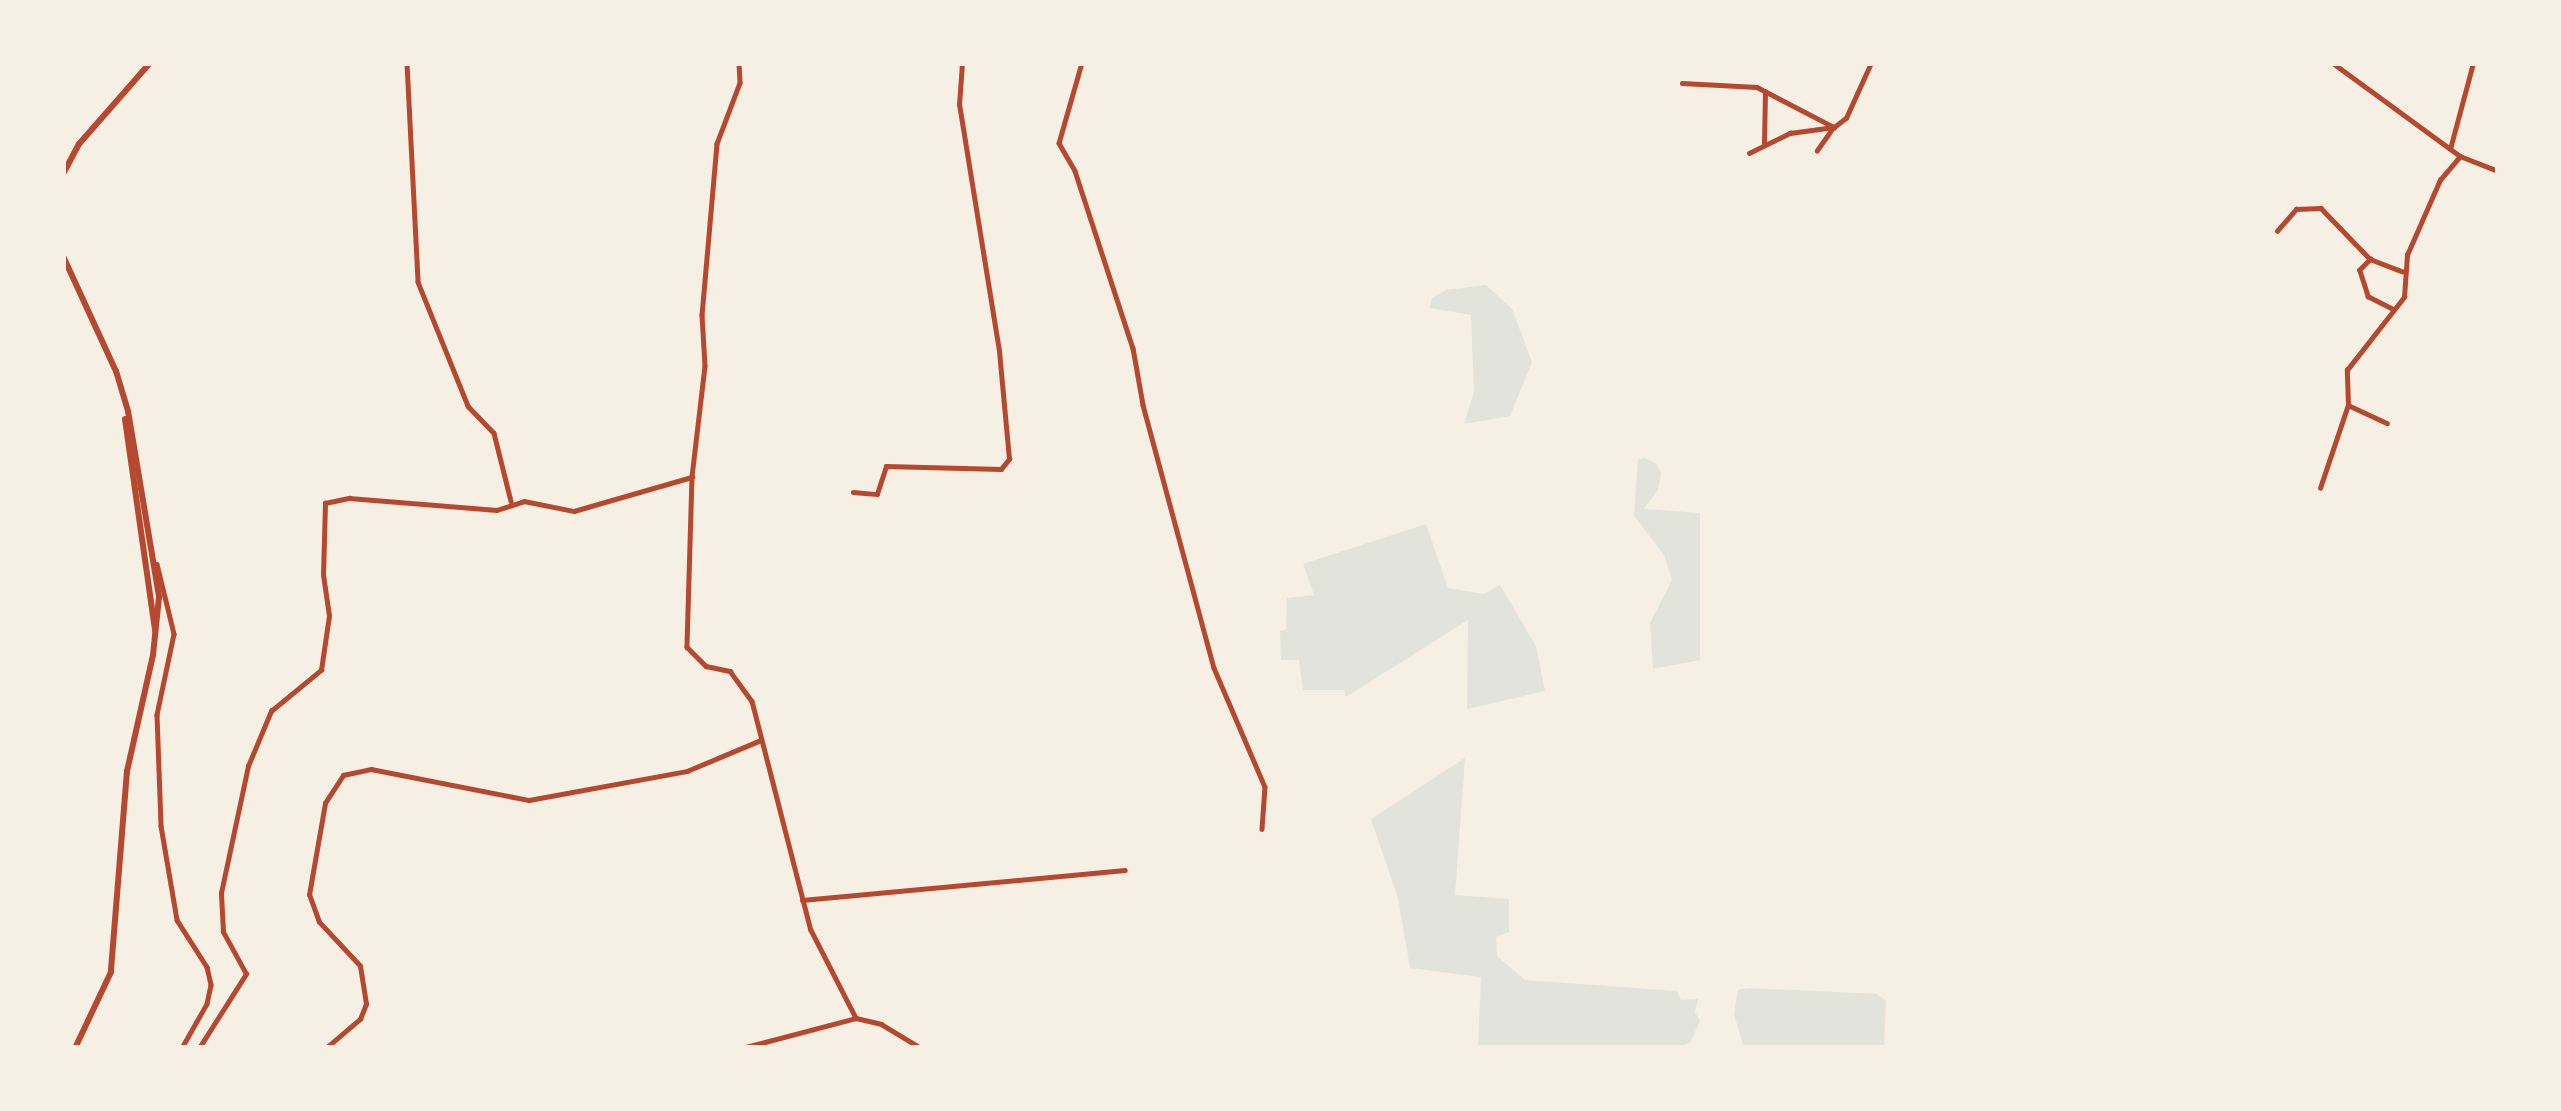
<!DOCTYPE html>
<style>
body{margin:0}
#map{position:relative;width:2561px;height:1111px;overflow:hidden;background:#f6efe4;font-family:Lato,sans-serif}
div>[style]{position:absolute}
[style*='--x']{left:calc(var(--x)*1px);top:calc(var(--y)*1px);width:calc(var(--w)*1px);rotate:calc(var(--a)*1deg)}
.green>*{inset:0;background:#e2e4dc}
.minor>*{height:4.5px;margin:-2.25px;padding:0 2.25px;transform-origin:2.25px;border-radius:2.25px;background:#b5482f}
.tertiary>*{height:4.5px;margin:-2.25px;padding:0 2.25px;transform-origin:2.25px;border-radius:2.25px;background:#b5482f}
.primary>*{height:6px;margin:-3px;padding:0 3px;transform-origin:3px;border-radius:3px;background:#b5482f}
span{translate:-50% -50%;white-space:nowrap;text-align:center;line-height:1.15;-webkit-text-stroke:9px #f6efe4;paint-order:stroke}
.frame{position:absolute;inset:0;border:66px solid #f6efe4;pointer-events:none}
</style>
<div id="map">
<div class="green">
<i style="clip-path:polygon(1486px 285px,1512px 309px,1532px 362px,1510px 416px,1464px 424px,1474px 392px,1471px 315px,1430px 308px,1432px 298px,1446px 290px)"></i>
<i style="clip-path:polygon(1645px 458px,1657px 464px,1661px 474px,1658px 490px,1644px 509px,1700px 513px,1700px 660px,1653px 669px,1650px 623px,1672px 580px,1664px 555px,1634px 516px,1638px 459px)"></i>
<i style="clip-path:polygon(1426px 524px,1448px 588px,1484px 594px,1500px 585px,1536px 646px,1545px 691px,1467px 709px,1468px 620px,1346px 697px,1344px 690px,1303px 690px,1299px 660px,1281px 660px,1280px 631px,1286px 629px,1287px 598px,1314px 595px,1303px 564px)"></i>
<i style="clip-path:polygon(1465px 758px,1455px 895px,1509px 899px,1509px 932px,1496px 937px,1497px 956px,1525px 980px,1677px 991px,1681px 1000px,1698px 999px,1695px 1012px,1700px 1021px,1690px 1043px,1674px 1048px,1478px 1048px,1481px 977px,1410px 968px,1398px 898px,1371px 819px)"></i>
<i style="clip-path:polygon(1749px 988px,1877px 994px,1886px 1001px,1884px 1048px,1744px 1048px,1734px 1014px,1738px 990px)"></i>
</div>
<div class="minor">
<i style="--x:407;--y:63;--w:219;--a:87.1"></i>
<i style="--x:418;--y:282;--w:134;--a:68"></i>
<i style="--x:468;--y:406;--w:37;--a:46"></i>
<i style="--x:494;--y:433;--w:70;--a:76"></i>
<i style="--x:739;--y:63;--w:20;--a:87"></i>
<i style="--x:740;--y:83;--w:65;--a:110.7"></i>
<i style="--x:717;--y:144;--w:172;--a:95"></i>
<i style="--x:702;--y:315;--w:51;--a:86.6"></i>
<i style="--x:705;--y:366;--w:112;--a:96.7"></i>
<i style="--x:692;--y:477;--w:170;--a:91.7"></i>
<i style="--x:687;--y:647;--w:27;--a:45"></i>
<i style="--x:706;--y:666;--w:25;--a:12"></i>
<i style="--x:730;--y:671;--w:37;--a:54"></i>
<i style="--x:752;--y:701;--w:236;--a:75.6"></i>
<i style="--x:811;--y:930;--w:99;--a:62.9"></i>
<i style="--x:1082;--y:63;--w:83;--a:106"></i>
<i style="--x:1059;--y:143;--w:32;--a:60"></i>
<i style="--x:1075;--y:171;--w:186;--a:71.9"></i>
<i style="--x:1133;--y:348;--w:58;--a:80"></i>
<i style="--x:1143;--y:405;--w:272;--a:74.9"></i>
<i style="--x:1214;--y:668;--w:129;--a:66.8"></i>
<i style="--x:1265;--y:787;--w:42;--a:94.1"></i>
<i style="--x:2333;--y:63;--w:157;--a:36.2"></i>
<i style="--x:2460;--y:156;--w:41;--a:21.5"></i>
<i style="--x:1682;--y:83;--w:75;--a:3.1"></i>
<i style="--x:1757;--y:87;--w:87;--a:27.5"></i>
<i style="--x:1834;--y:127;--w:15;--a:-37"></i>
<i style="--x:1846;--y:118;--w:60;--a:-65.6"></i>
<i style="--x:1764;--y:143;--w:51;--a:-88.9"></i>
<i style="--x:2450;--y:149;--w:89;--a:-75"></i>
<i style="--x:1749;--y:153;--w:46;--a:-26"></i>
<i style="--x:1790;--y:133;--w:44;--a:-7.8"></i>
<i style="--x:1834;--y:127;--w:29;--a:125"></i>
<i style="--x:2277;--y:231;--w:29;--a:-49"></i>
<i style="--x:2296;--y:209;--w:25;--a:-2"></i>
<i style="--x:2321;--y:208;--w:71;--a:46.1"></i>
<i style="--x:2392;--y:309;--w:27;--a:-153"></i>
<i style="--x:2368;--y:297;--w:28;--a:-108"></i>
<i style="--x:2359;--y:270;--w:16;--a:-45"></i>
<i style="--x:2370;--y:259;--w:34;--a:21"></i>
<i style="--x:2348;--y:405;--w:43;--a:24.8"></i>
<i style="--x:2320;--y:488;--w:88;--a:-71.4"></i>
<i style="--x:2348;--y:405;--w:35;--a:-92"></i>
<i style="--x:2347;--y:370;--w:93;--a:-52"></i>
<i style="--x:2404;--y:297;--w:42;--a:-85.9"></i>
<i style="--x:2407;--y:255;--w:82;--a:-66.3"></i>
<i style="--x:2440;--y:180;--w:31;--a:-50"></i>
<i style="--x:853;--y:492;--w:24;--a:5"></i>
<i style="--x:877;--y:494;--w:29;--a:-72"></i>
<i style="--x:886;--y:466;--w:115;--a:1.5"></i>
<i style="--x:1001;--y:469;--w:13;--a:-51"></i>
<i style="--x:1009;--y:459;--w:108;--a:-95.3"></i>
<i style="--x:999;--y:351;--w:249;--a:-99.2"></i>
<i style="--x:959;--y:105;--w:42;--a:-85.9"></i>
<i style="--x:802;--y:900;--w:324;--a:-5.3"></i>
<i style="--x:856;--y:1018;--w:26;--a:13"></i>
<i style="--x:881;--y:1024;--w:47;--a:31"></i>
<i style="--x:199;--y:1048;--w:88;--a:-57.6"></i>
<i style="--x:246;--y:974;--w:48;--a:-118.7"></i>
<i style="--x:223;--y:932;--w:39;--a:-93"></i>
<i style="--x:221;--y:893;--w:130;--a:-78"></i>
<i style="--x:248;--y:766;--w:60;--a:-67.3"></i>
<i style="--x:271;--y:711;--w:65;--a:-39.4"></i>
<i style="--x:321;--y:670;--w:55;--a:-81.6"></i>
<i style="--x:329;--y:616;--w:41;--a:-98.3"></i>
<i style="--x:323;--y:575;--w:72;--a:-88.4"></i>
<i style="--x:325;--y:503;--w:25;--a:-12"></i>
<i style="--x:349;--y:498;--w:148;--a:4.6"></i>
<i style="--x:497;--y:510;--w:28;--a:-18"></i>
<i style="--x:524;--y:501;--w:51;--a:11.3"></i>
<i style="--x:574;--y:511;--w:123;--a:-16.1"></i>
<i style="--x:326;--y:1048;--w:45;--a:-40.5"></i>
<i style="--x:360;--y:1019;--w:16;--a:-68"></i>
<i style="--x:366;--y:1004;--w:38;--a:-99"></i>
<i style="--x:360;--y:966;--w:60;--a:-133"></i>
<i style="--x:319;--y:922;--w:29;--a:-110"></i>
<i style="--x:309;--y:895;--w:93;--a:-80.1"></i>
<i style="--x:325;--y:803;--w:33;--a:-57"></i>
<i style="--x:343;--y:775;--w:29;--a:-12"></i>
<i style="--x:371;--y:769;--w:161;--a:11.1"></i>
<i style="--x:529;--y:800;--w:161;--a:-10.4"></i>
<i style="--x:687;--y:771;--w:80;--a:-22.7"></i>
<i style="--x:742;--y:1048;--w:118;--a:-14.7"></i>
</div>
<div class="tertiary">
<i style="--x:157;--y:564;--w:72;--a:76.3"></i>
<i style="--x:174;--y:634;--w:83;--a:101.9"></i>
<i style="--x:157;--y:715;--w:111;--a:87.9"></i>
<i style="--x:161;--y:826;--w:95;--a:80.3"></i>
<i style="--x:177;--y:920;--w:56;--a:57.4"></i>
<i style="--x:207;--y:967;--w:18;--a:77"></i>
<i style="--x:211;--y:985;--w:19;--a:102"></i>
<i style="--x:207;--y:1004;--w:51;--a:119.6"></i>
</div>
<div class="primary">
<i style="--x:63;--y:174;--w:34;--a:-62"></i>
<i style="--x:79;--y:144;--w:108;--a:-48.8"></i>
<i style="--x:63;--y:256;--w:127;--a:65.3"></i>
<i style="--x:116;--y:371;--w:42;--a:73.3"></i>
<i style="--x:128;--y:411;--w:189;--a:80.5"></i>
<i style="--x:159;--y:597;--w:58;--a:95.9"></i>
<i style="--x:153;--y:655;--w:119;--a:102.6"></i>
<i style="--x:127;--y:771;--w:202;--a:94.6"></i>
<i style="--x:111;--y:972;--w:84;--a:115.3"></i>
<i style="--x:125;--y:419;--w:214;--a:81.9"></i>
</div>
<div class="frame"></div>
</div>
